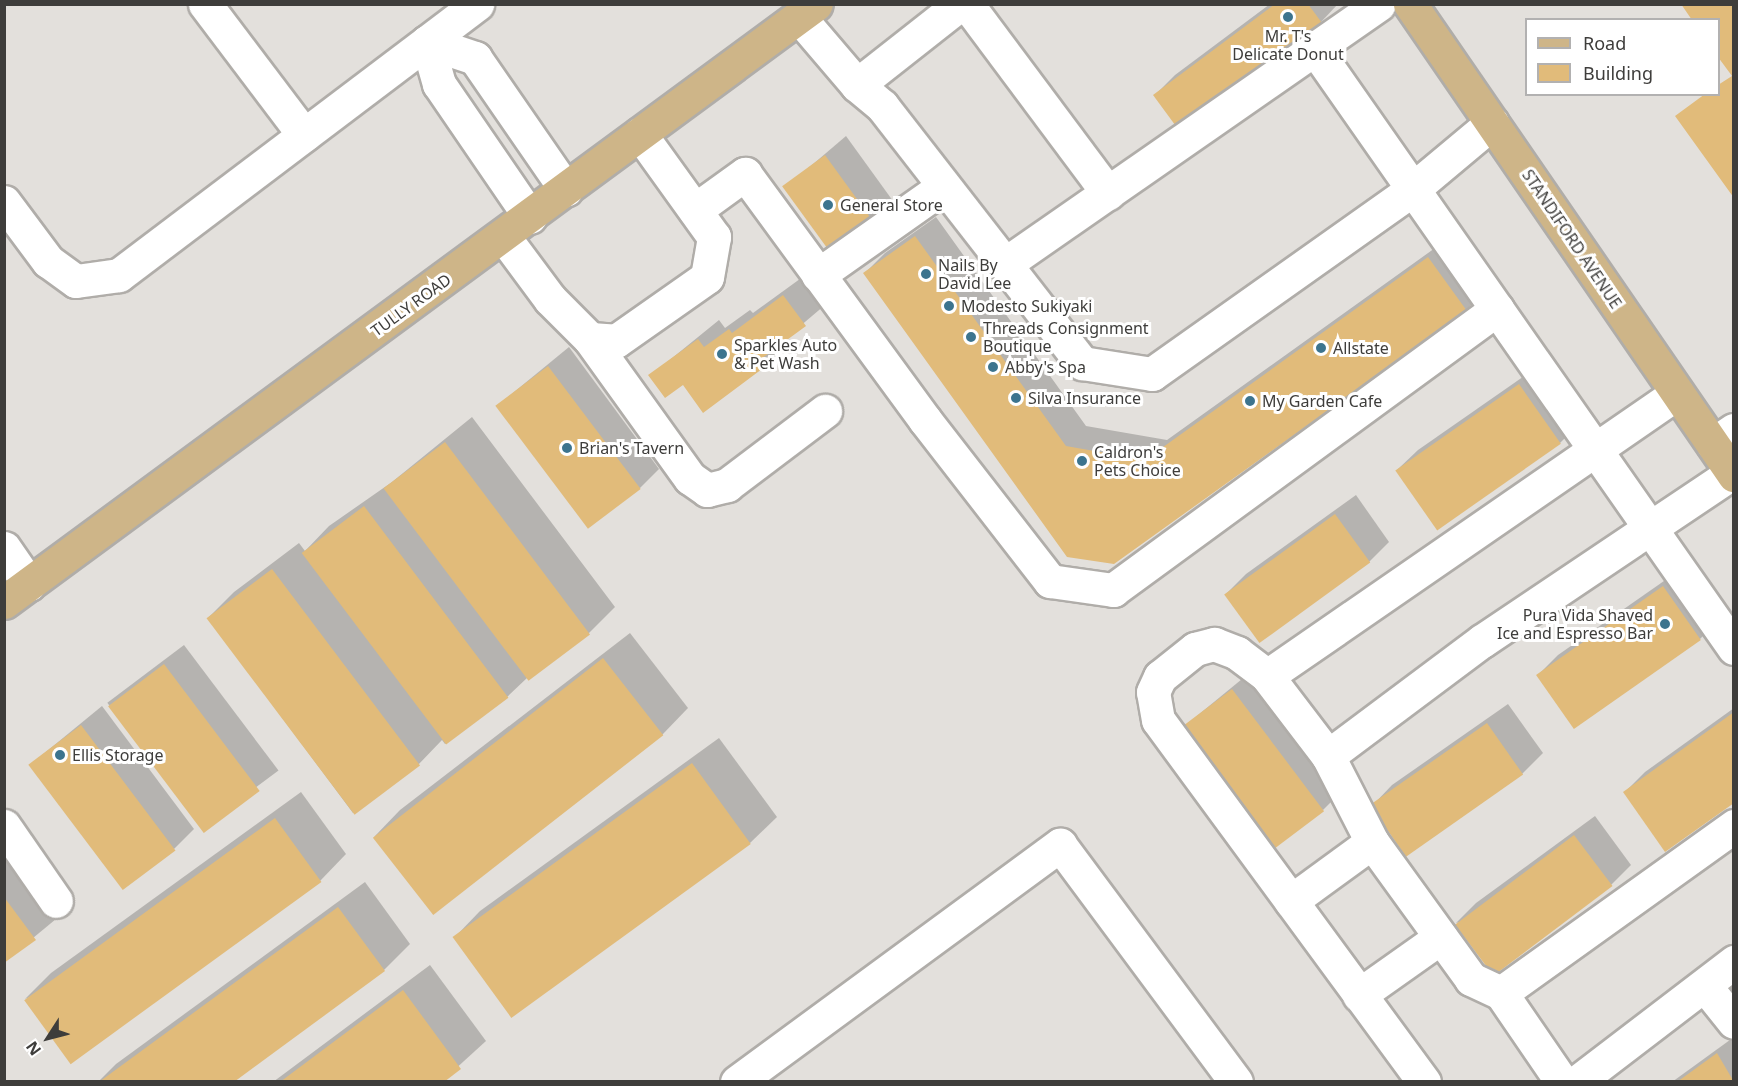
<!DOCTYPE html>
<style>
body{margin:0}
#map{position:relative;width:1738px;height:1086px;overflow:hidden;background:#e3e0dc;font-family:"Noto Sans",sans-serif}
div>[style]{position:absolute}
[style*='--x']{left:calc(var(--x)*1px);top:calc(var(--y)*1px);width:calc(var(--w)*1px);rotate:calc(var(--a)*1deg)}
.shadow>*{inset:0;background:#0003;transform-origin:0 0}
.building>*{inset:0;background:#e1bb7a;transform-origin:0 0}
.roads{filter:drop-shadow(2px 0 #b0ada9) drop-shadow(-2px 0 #b0ada9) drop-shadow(0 2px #b0ada9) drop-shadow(0 -2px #b0ada9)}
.minor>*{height:33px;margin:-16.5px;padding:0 16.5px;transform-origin:16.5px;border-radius:16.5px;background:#fff}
.major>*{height:33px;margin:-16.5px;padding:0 16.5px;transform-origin:16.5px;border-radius:16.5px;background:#ceb588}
.dots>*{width:16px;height:16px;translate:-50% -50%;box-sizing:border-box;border:3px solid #fff;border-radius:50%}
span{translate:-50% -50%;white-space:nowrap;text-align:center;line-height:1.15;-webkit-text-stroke:6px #fff;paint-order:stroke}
.poi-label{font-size:16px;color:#3e3d3b}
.left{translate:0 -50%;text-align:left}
.right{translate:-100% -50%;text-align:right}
.street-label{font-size:16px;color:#3e3d3b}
.frame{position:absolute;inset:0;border:6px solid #3e3d3b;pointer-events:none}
.legend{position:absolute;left:1525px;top:18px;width:195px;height:78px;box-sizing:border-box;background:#fff;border:2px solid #b2b1b1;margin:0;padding:8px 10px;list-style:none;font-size:18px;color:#3e3d3b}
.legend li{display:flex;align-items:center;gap:12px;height:30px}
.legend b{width:30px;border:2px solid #b2b1b1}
.north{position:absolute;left:18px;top:1008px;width:60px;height:60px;-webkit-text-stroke:4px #fff;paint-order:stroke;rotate:234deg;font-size:16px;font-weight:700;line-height:24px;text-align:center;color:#3e3d3b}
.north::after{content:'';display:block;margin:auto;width:21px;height:27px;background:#3e3d3b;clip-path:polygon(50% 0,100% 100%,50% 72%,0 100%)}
</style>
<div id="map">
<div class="shadow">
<i style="clip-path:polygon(1270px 4px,1338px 4px,1321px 22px,1155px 95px,1175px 75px)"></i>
<i style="clip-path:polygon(846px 136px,893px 201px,873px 221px,785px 188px)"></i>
<i style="clip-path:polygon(936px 217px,1086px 426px,1167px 440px,1449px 238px,1486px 290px,1466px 310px,1114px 562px,865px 273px,885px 253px)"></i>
<i style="clip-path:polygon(804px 276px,825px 305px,779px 344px,781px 348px,761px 368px,703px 410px,683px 383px,650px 376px,719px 320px,725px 328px,750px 310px,753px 313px)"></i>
<i style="clip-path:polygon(569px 347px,659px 469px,639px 489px,497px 406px)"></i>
<i style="clip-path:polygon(1540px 365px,1580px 423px,1560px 443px,1397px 470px,1418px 450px)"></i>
<i style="clip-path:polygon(472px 417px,615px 607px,589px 633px,527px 678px,506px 698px,445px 744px,442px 740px,418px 765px,353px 813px,208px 618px,234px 592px,299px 543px,305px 551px,329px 526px,392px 482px)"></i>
<i style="clip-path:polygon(1356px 495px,1389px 542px,1369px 562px,1226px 594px,1246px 574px)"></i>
<i style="clip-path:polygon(1684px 567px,1720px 619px,1700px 639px,1538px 675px,1558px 655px)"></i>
<i style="clip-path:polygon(630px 633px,688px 708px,662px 735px,374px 837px,400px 810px)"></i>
<i style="left:184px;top:645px;width:157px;height:96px;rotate:53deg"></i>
<i style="clip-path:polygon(1253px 670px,1343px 790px,1323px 810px,1181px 729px)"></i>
<i style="clip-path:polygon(1508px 704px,1543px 753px,1522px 774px,1406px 855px,1372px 806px,1392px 785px)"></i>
<i style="clip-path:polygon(102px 706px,194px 829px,174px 849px,30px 765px)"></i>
<i style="clip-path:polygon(1734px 708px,1734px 801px,1625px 792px,1645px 772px)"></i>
<i style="clip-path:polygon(719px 738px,777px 817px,750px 843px,454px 938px,480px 911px)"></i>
<i style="clip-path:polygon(301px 792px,346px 854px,320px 881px,25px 999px,51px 973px)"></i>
<i style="clip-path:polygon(1595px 816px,1631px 865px,1611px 885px,1456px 923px,1476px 903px)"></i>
<i style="clip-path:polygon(4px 850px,56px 919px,4px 962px)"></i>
<i style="clip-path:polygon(365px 882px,410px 944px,384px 970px,231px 1082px,98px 1082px,116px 1064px)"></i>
<i style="clip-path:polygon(430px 965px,486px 1041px,441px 1082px,273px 1082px)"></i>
<i style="clip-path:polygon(1734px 1037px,1734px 1082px,1672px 1082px)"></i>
</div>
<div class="building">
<i style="clip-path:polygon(1275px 4px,1308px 4px,1322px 23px,1178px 129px,1153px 95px)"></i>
<i style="clip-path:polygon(1681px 4px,1734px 4px,1734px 198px,1675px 116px,1705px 94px,1718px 94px,1718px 85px,1732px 76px,1718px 57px,1718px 20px,1692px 20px)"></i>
<i style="left:825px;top:155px;width:83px;height:53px;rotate:54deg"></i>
<i style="clip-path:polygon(915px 236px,1066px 446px,1145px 460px,1428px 257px,1467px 311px,1114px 564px,1067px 557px,863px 273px)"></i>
<i style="clip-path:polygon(783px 295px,806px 326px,757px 362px,762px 369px,703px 413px,683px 385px,665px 398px,648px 375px,698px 339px,704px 347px,729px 329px,732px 333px)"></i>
<i style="left:548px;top:366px;width:154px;height:66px;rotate:53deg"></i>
<i style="left:1519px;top:384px;width:73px;height:151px;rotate:55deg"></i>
<i style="left:445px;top:442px;width:241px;height:77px;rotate:53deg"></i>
<i style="left:364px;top:506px;width:240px;height:78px;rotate:53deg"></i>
<i style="left:1335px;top:514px;width:60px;height:137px;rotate:54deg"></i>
<i style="left:272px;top:569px;width:246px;height:82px;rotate:53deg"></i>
<i style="left:1663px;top:586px;width:66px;height:155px;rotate:55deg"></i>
<i style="left:603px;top:658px;width:98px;height:292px;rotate:52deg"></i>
<i style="left:164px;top:664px;width:159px;height:70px;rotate:53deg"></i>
<i style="left:1232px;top:689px;width:153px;height:66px;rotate:53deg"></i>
<i style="clip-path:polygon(1734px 712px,1734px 803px,1665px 852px,1623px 792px)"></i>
<i style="left:1487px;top:723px;width:63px;height:143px;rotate:55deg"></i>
<i style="left:81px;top:725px;width:157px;height:66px;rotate:53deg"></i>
<i style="left:692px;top:763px;width:100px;height:296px;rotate:54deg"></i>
<i style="left:275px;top:818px;width:79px;height:310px;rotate:54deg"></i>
<i style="left:1574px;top:835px;width:64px;height:149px;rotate:53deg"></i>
<i style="clip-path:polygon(4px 897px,36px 940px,4px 963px)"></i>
<i style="clip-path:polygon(338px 907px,385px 971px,234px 1082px,99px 1082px)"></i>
<i style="clip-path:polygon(403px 990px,461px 1069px,444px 1082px,280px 1082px)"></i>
<i style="clip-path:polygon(1717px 1053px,1734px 1082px,1677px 1082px)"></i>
</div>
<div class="roads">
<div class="minor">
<i style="--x:205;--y:4;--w:164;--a:52.9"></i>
<i style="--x:967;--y:4;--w:236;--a:53.3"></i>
<i style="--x:799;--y:17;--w:89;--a:49.5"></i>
<i style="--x:857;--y:85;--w:33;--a:40"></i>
<i style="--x:882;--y:106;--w:326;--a:52.1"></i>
<i style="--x:1082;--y:363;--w:71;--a:8.9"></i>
<i style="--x:1152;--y:374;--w:320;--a:-35.3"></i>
<i style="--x:1413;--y:189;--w:103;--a:-39.9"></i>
<i style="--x:427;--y:42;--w:51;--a:18.4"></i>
<i style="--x:475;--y:58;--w:160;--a:55.4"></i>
<i style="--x:427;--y:42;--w:44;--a:74.1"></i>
<i style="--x:439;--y:84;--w:161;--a:55.6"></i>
<i style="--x:1315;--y:49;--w:731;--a:55.03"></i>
<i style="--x:857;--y:85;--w:131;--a:-38.2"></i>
<i style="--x:4;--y:202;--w:74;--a:53.3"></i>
<i style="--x:48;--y:261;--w:34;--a:36"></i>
<i style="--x:76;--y:281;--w:43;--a:-7.9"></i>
<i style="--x:119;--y:275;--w:449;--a:-37.1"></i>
<i style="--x:695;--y:210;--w:62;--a:-35.8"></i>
<i style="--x:745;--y:174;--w:305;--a:53.8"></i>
<i style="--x:925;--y:420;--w:204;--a:52.2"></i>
<i style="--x:1050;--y:581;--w:64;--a:8.1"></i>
<i style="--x:1113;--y:590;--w:476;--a:-36.2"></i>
<i style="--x:504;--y:237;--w:77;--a:53.4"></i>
<i style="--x:550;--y:299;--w:57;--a:45"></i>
<i style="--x:590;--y:339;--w:26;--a:4"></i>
<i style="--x:616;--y:341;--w:111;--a:-35.1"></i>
<i style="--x:707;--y:277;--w:41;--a:-80.1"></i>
<i style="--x:714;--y:237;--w:127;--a:-125.7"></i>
<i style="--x:1005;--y:264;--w:455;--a:-34.8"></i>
<i style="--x:818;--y:275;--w:154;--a:-35.2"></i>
<i style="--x:590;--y:339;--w:171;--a:54.3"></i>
<i style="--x:690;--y:478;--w:21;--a:35"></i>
<i style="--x:707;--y:490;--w:21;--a:-14"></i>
<i style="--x:727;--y:485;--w:123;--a:-37.1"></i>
<i style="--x:1713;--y:444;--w:25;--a:-34"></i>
<i style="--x:4;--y:548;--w:44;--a:55.2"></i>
<i style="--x:1267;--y:676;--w:498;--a:-34.6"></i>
<i style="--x:1328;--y:756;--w:192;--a:-36.8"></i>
<i style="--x:1482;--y:641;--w:301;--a:-33.9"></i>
<i style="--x:4;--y:826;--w:91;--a:55.3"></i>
<i style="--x:1291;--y:901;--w:100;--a:-36.1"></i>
<i style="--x:1705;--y:986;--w:46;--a:51.1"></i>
<i style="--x:1501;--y:993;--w:287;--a:-35.6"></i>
<i style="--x:1359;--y:995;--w:100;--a:-35.3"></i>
<i style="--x:737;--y:1082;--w:401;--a:-36.3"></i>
<i style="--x:1060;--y:845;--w:295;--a:53.4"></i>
<i style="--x:1424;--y:1082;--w:449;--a:-126.3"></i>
<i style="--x:1158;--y:720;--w:28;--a:-100"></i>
<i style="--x:1153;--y:692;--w:17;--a:-65"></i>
<i style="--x:1160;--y:677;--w:45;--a:-38.7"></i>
<i style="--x:1195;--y:649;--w:20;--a:-15"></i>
<i style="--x:1214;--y:644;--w:25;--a:21"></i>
<i style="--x:1237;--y:653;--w:38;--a:37"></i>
<i style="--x:1267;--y:676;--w:101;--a:52.7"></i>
<i style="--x:1328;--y:756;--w:97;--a:62.9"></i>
<i style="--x:1372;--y:842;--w:169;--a:54.1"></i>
<i style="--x:1471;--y:979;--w:33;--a:25"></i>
<i style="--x:1501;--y:993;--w:108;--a:55.6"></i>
<i style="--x:1577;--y:1082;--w:198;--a:-37.4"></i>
</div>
<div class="major">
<i style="--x:1410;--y:4;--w:572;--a:55.48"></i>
<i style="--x:4;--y:602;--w:1008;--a:-36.37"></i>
</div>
</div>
<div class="dots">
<i style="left:1288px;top:17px;background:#3c748e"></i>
<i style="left:828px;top:205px;background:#3c748e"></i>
<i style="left:926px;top:274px;background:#3c748e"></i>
<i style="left:949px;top:306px;background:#3c748e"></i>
<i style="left:971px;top:337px;background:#3c748e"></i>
<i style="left:1321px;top:348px;background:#3c748e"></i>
<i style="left:722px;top:354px;background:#3c748e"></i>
<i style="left:993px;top:367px;background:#3c748e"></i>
<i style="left:1016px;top:398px;background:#3c748e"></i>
<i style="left:1250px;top:401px;background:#3c748e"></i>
<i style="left:567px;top:448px;background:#3c748e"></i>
<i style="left:1082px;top:461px;background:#3c748e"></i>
<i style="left:1665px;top:624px;background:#3c748e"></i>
<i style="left:60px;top:755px;background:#3c748e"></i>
</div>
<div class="poi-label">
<span style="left:1288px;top:45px">Mr. T's<br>Delicate Donut</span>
<span class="left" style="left:840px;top:205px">General Store</span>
<span class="left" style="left:938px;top:274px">Nails By<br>David Lee</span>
<span class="left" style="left:961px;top:306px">Modesto Sukiyaki</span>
<span class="left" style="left:983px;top:337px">Threads Consignment<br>Boutique</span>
<span class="left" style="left:734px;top:354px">Sparkles Auto<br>&amp; Pet Wash</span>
<span class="left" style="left:1333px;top:348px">Allstate</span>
<span class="left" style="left:1005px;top:367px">Abby's Spa</span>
<span class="left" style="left:1028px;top:398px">Silva Insurance</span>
<span class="left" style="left:1262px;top:401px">My Garden Cafe</span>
<span class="left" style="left:579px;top:448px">Brian's Tavern</span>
<span class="left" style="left:1094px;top:461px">Caldron's<br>Pets Choice</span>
<span class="right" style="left:1653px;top:624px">Pura Vida Shaved<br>Ice and Espresso Bar</span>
<span class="left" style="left:72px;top:755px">Ellis Storage</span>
</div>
<div class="street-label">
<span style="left:1572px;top:239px;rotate:56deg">STANDIFORD AVENUE</span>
<span style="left:411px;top:305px;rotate:-36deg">TULLY ROAD</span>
</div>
<div class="frame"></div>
<ul class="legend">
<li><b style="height:8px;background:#ceb588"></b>Road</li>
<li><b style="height:16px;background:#e1bb7a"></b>Building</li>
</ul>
<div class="north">N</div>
</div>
